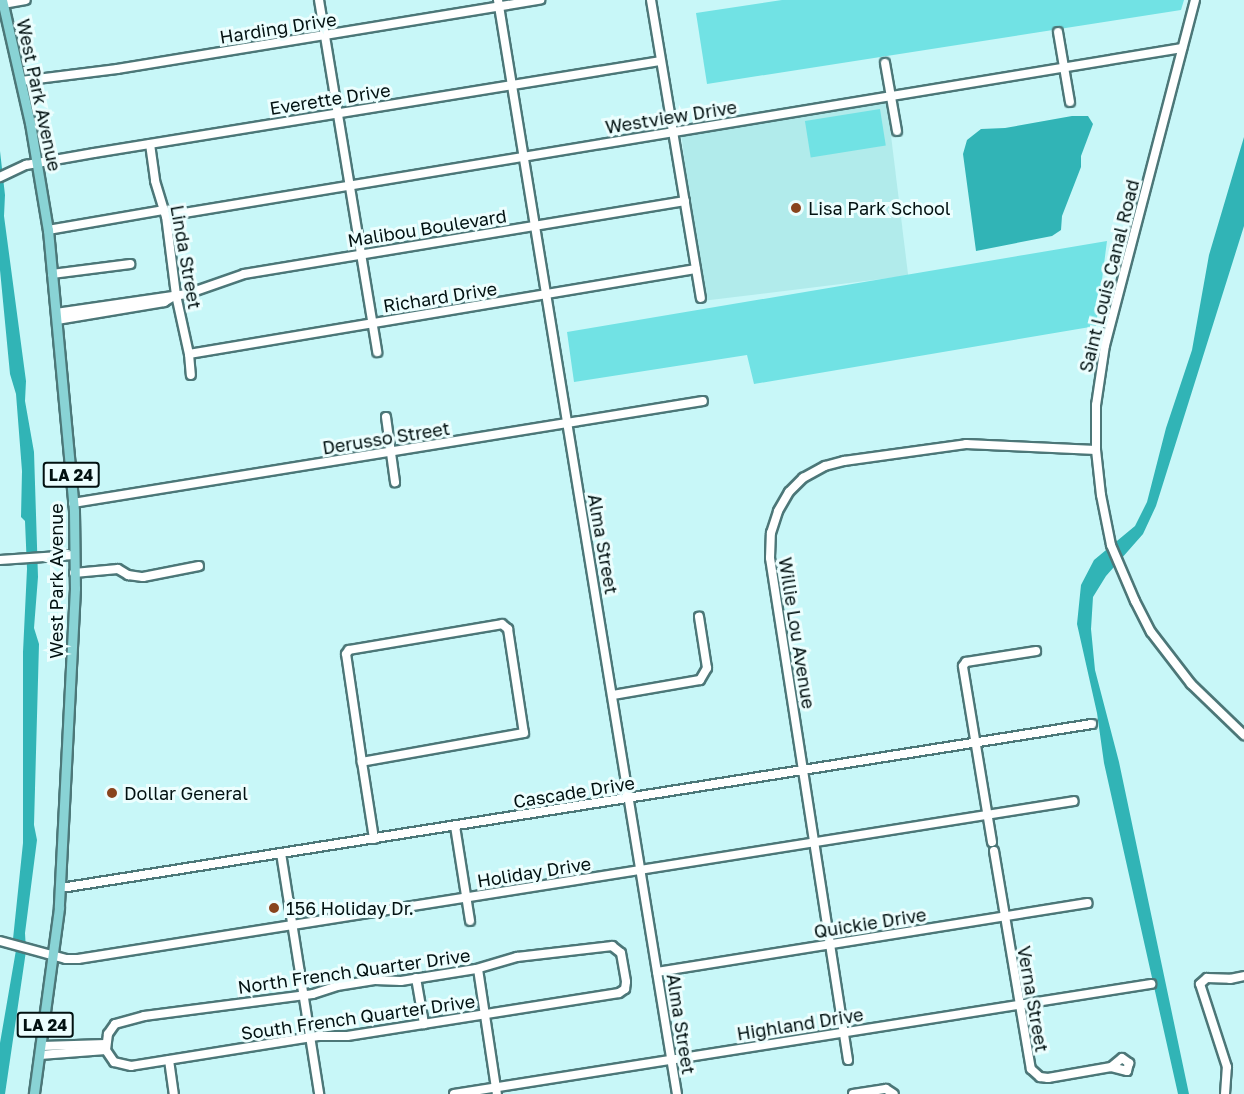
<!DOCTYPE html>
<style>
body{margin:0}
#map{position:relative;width:1244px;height:1094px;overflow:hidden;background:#c8f7f8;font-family:"Golos Text",sans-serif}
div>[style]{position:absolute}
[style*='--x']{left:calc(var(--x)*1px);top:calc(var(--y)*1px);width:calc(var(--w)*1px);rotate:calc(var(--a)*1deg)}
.built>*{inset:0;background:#b1ebeb;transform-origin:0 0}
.green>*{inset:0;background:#71e2e4;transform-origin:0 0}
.water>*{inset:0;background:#31b4b6}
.roads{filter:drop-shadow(2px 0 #4c7778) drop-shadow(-2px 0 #4c7778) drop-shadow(0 2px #4c7778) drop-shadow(0 -2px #4c7778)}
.minor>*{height:8px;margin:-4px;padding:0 4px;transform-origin:4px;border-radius:4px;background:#fff}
.major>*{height:9px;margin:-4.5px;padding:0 4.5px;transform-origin:4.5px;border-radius:4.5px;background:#89d3d5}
.dots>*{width:16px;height:16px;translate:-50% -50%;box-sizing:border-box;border:3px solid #ecfefe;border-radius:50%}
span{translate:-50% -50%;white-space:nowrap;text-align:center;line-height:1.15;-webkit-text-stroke:6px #ecfefe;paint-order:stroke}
.shield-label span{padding:2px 4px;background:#ecfefe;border:2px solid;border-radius:4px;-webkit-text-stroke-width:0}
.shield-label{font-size:16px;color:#021111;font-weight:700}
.street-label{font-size:18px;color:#021111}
.poi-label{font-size:18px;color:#021111}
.left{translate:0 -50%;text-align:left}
</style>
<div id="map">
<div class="built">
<i style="left:887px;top:103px;width:174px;height:208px;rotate:83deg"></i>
</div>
<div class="green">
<i style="clip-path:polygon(782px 0,1184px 0,1181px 10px,707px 84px,696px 13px)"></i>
<i style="left:880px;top:109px;width:37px;height:76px;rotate:81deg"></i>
<i style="clip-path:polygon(1107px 241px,1096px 326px,754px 384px,747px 355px,574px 382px,567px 332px)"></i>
</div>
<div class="water">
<i style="clip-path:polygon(1072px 116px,1088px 116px,1093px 124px,1081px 156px,1081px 167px,1062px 216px,1061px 230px,1052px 236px,976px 251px,963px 154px,967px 140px,981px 129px,1005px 128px)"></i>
<i style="clip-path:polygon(1244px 137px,1244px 226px,1156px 506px,1143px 534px,1106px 576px,1093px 597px,1091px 629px,1095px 670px,1119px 762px,1189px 1094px,1178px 1094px,1104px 763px,1097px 713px,1077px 624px,1081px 585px,1094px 560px,1135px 526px,1147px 502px,1166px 428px,1192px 350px,1209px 255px)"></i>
<i style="clip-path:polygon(0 151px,5px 195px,4px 216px,26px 381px,25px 401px,34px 452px,38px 577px,34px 628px,39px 644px,34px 825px,37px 840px,25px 933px,26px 951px,5px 1094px,0 1094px,0 1043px,16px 950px,13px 939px,23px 843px,23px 652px,27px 569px,25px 521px,21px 517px,22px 471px,16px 394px,10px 374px,0 270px)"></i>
</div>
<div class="roads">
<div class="minor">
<i style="--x:319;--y:0;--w:357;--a:80.6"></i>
<i style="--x:498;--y:0;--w:1109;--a:80.71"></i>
<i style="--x:651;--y:0;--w:302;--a:80.5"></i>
<i style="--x:1195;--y:0;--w:357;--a:104.6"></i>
<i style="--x:1105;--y:345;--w:61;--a:98.5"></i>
<i style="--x:1096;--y:405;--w:45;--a:90"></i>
<i style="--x:1096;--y:450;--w:45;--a:83.7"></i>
<i style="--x:1101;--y:495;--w:51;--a:78.7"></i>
<i style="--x:1111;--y:545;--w:61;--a:66.8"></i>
<i style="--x:1135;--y:601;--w:35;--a:63"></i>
<i style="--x:1151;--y:632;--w:66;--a:52.4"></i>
<i style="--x:1191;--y:684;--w:74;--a:43.9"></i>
<i style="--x:3;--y:4;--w:23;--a:-10"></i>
<i style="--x:1058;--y:32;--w:71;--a:80.3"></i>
<i style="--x:885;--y:63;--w:69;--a:80"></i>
<i style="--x:21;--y:81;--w:97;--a:-7.1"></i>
<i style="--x:117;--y:69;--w:429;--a:-9.3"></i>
<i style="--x:150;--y:144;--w:37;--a:82"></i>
<i style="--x:155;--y:181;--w:37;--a:73"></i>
<i style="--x:166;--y:216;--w:80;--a:82.8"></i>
<i style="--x:176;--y:295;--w:60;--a:77.6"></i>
<i style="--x:189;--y:354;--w:21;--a:85"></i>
<i style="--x:0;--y:177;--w:29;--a:-25"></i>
<i style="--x:26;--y:165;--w:69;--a:-10"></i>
<i style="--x:94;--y:153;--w:573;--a:-9.23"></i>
<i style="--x:166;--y:216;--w:1030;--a:-9.39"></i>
<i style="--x:48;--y:230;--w:118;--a:-9.8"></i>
<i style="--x:52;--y:274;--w:79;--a:-7.3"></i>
<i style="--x:56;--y:313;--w:132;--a:-8.3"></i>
<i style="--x:187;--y:294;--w:60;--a:-19.3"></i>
<i style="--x:244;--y:274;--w:447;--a:-9.4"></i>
<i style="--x:57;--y:320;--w:109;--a:-9.5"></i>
<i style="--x:164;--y:302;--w:12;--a:-31"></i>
<i style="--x:189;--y:354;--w:514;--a:-9.52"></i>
<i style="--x:386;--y:417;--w:66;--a:82.1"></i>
<i style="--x:73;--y:503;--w:638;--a:-9.2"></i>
<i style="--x:0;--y:560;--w:74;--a:-3.9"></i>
<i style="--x:74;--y:573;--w:44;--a:-5.2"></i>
<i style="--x:118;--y:569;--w:12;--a:31"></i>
<i style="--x:128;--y:575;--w:15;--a:8"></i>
<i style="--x:143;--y:577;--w:57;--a:-11.1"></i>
<i style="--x:502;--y:624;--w:8;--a:40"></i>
<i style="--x:508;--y:629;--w:105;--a:81.3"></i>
<i style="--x:524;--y:733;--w:165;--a:169.9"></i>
<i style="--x:362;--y:762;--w:109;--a:-98.4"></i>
<i style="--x:346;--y:654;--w:5;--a:-53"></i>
<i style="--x:349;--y:650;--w:155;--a:-9.6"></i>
<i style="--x:613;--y:695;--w:88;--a:-9.8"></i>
<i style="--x:700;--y:680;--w:14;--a:-60"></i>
<i style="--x:707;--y:668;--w:52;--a:-98.9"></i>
<i style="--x:362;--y:762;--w:78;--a:81.1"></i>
<i style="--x:455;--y:826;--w:96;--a:81"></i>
<i style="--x:992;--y:842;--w:178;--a:-99.4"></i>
<i style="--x:963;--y:666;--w:5;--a:-53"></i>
<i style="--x:966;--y:662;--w:71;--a:-8.9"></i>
<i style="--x:994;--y:851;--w:221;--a:80.4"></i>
<i style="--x:1031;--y:1069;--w:12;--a:42"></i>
<i style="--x:1040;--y:1077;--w:8;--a:7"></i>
<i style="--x:1048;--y:1078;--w:64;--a:-9.9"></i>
<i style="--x:281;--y:853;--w:244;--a:81"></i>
<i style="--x:61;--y:888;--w:1044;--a:-9.04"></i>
<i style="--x:0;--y:941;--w:68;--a:15.3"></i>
<i style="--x:66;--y:959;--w:12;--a:0"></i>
<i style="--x:78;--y:959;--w:1008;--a:-9.01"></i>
<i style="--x:612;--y:946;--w:11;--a:38"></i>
<i style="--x:621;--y:953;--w:29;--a:80"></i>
<i style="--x:626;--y:982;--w:7;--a:98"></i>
<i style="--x:625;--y:989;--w:7;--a:146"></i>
<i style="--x:619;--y:993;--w:275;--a:171"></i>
<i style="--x:347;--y:1036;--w:29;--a:180"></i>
<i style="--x:318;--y:1036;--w:189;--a:170.9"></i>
<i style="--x:131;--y:1066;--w:17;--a:-167"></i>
<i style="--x:114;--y:1062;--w:14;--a:-124"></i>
<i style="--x:106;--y:1050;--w:16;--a:-83"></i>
<i style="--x:108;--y:1034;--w:12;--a:-55"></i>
<i style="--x:115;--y:1024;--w:30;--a:-15"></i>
<i style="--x:144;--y:1016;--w:170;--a:-7.4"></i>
<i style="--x:313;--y:994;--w:25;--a:-18"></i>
<i style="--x:337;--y:986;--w:38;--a:-9"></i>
<i style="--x:375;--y:980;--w:26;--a:2"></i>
<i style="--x:401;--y:981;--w:76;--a:-9.1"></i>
<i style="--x:476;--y:969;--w:43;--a:-16.3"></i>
<i style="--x:517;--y:957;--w:96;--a:-6.6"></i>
<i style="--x:478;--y:969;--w:126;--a:81.4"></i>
<i style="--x:657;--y:972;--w:436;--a:-9.1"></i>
<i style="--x:416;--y:978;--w:47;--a:80.1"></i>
<i style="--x:42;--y:1046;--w:64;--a:-1.8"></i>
<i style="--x:40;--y:1055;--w:66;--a:-4.3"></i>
<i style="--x:1122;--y:1058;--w:9;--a:36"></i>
<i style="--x:1129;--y:1063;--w:8;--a:104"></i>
<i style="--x:1127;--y:1071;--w:16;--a:-166"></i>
<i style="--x:1111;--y:1067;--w:14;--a:-39"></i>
<i style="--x:169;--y:1060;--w:34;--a:82"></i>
<i style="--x:848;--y:1060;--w:508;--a:-98.83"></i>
<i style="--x:770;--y:558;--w:25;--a:-88"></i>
<i style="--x:771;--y:533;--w:23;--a:-72"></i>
<i style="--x:778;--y:511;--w:22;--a:-60"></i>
<i style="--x:789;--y:492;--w:20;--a:-45"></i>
<i style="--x:803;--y:478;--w:25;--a:-29"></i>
<i style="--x:825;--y:466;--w:20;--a:-15"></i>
<i style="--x:844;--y:461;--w:123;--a:-7.9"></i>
<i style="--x:966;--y:444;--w:130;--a:2.6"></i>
<i style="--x:454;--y:1094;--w:706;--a:-8.97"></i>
<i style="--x:853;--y:1094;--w:33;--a:-9"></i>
<i style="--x:886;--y:1089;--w:9;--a:32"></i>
<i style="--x:1225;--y:1094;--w:27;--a:-86"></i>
<i style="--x:1227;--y:1067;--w:87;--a:-108"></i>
<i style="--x:1200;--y:984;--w:9;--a:-41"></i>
<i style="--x:1207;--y:978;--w:23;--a:2"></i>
<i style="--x:1230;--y:979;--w:14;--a:-12"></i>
</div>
<div class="major">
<i style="--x:2;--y:0;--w:126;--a:77.2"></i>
<i style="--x:30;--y:123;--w:109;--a:80.5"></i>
<i style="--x:48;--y:230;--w:282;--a:84.7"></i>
<i style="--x:74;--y:511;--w:77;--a:89.3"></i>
<i style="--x:75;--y:588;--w:320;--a:92.9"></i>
<i style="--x:59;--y:908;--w:188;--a:97.7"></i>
</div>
</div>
<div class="dots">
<i style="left:796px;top:208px;background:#89441d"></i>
<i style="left:112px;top:793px;background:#89441d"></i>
<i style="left:274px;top:908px;background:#89441d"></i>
</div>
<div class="shield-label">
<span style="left:71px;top:475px">LA 24</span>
<span style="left:45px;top:1025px">LA 24</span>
</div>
<div class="street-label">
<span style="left:278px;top:28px;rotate:-9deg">Harding Drive</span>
<span style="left:39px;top:95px;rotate:78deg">West Park Avenue</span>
<span style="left:330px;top:99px;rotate:-9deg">Everette Drive</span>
<span style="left:671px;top:117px;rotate:-9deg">Westview Drive</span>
<span style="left:427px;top:228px;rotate:-9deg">Malibou Boulevard</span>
<span style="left:186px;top:257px;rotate:80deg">Linda Street</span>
<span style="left:1109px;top:276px;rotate:-76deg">Saint Louis Canal Road</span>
<span style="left:440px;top:297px;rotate:-9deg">Richard Drive</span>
<span style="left:386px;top:438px;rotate:-9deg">Derusso Street</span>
<span style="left:603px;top:544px;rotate:80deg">Alma Street</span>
<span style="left:56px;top:581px;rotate:-90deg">West Park Avenue</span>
<span style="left:797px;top:633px;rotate:81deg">Willie Lou Avenue</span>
<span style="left:574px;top:792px;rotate:-9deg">Cascade Drive</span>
<span style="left:534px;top:872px;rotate:-9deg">Holiday Drive</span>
<span style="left:870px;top:923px;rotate:-9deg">Quickie Drive</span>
<span style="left:354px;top:971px;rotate:-8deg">North French Quarter Drive</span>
<span style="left:1033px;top:999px;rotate:80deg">Verna Street</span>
<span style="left:358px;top:1017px;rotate:-8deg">South French Quarter Drive</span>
<span style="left:681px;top:1024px;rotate:81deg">Alma Street</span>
<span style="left:800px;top:1024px;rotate:-9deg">Highland Drive</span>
</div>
<div class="poi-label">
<span class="left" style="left:808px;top:208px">Lisa Park School</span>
<span class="left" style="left:124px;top:793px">Dollar General</span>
<span class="left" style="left:286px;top:908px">156 Holiday Dr.</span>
</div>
</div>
